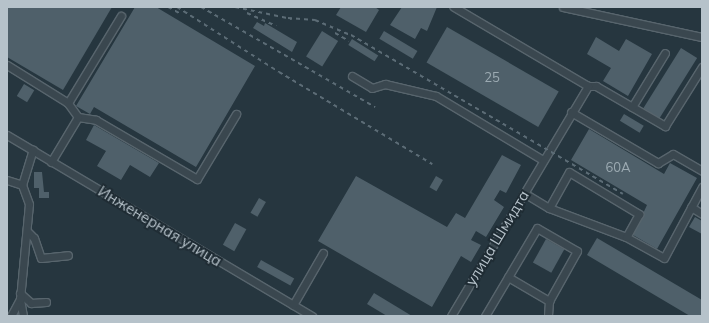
<!DOCTYPE html>
<meta charset="utf-8">
<style>
body{margin:0}
#map{position:relative;width:709px;height:323px;overflow:hidden;background:#26363f;font-family:Mulish,sans-serif}
div>[style]{position:absolute}
[style*='--x']{left:calc(var(--x)*1px);top:calc(var(--y)*1px);width:calc(var(--w)*1px);rotate:calc(var(--a)*1deg)}
.building>*{inset:0;background:#4f606a;transform-origin:0 0}
.roads{filter:drop-shadow(1px 0 #58656d) drop-shadow(-1px 0 #58656d) drop-shadow(0 1px #58656d) drop-shadow(0 -1px #58656d)}
.minor>*{height:7px;margin:-3.5px;padding:0 3.5px;transform-origin:3.5px;border-radius:3.5px;background:#3a474f}
.rail>*{height:1.5px;margin-top:-0.75px;transform-origin:0;background:repeating-linear-gradient(90deg,#5c6c76 0 4px,transparent 0 8px)}
span{translate:-50% -50%;white-space:nowrap;text-align:center;line-height:1.15;-webkit-text-stroke:4px #1f2c34;paint-order:stroke}
.number-label{font-size:13px;color:#9caab2}
.number-label span{-webkit-text-stroke-width:0}
.street-label{font-size:15px;color:#b6c2ca}
.frame{position:absolute;inset:0;border:8px solid #b6c2ca;pointer-events:none}
</style>
<div id="map">
<div class="building">
<i style="clip-path:polygon(7px 7px,112px 7px,63px 90px,7px 57px)"></i>
<i style="clip-path:polygon(135px 7px,156px 7px,255px 66px,196px 167px,94px 107px,90px 114px,76px 106px)"></i>
<i style="clip-path:polygon(341px 7px,375px 7px,379px 10px,366px 32px,336px 15px)"></i>
<i style="clip-path:polygon(402px 7px,437px 7px,427px 31px,421px 28px,415px 39px,390px 25px)"></i>
<i style="clip-path:polygon(257px 22px,264px 26px,265px 23px,297px 42px,292px 52px,253px 28px)"></i>
<i style="left:447px;top:27px;width:129px;height:41px;rotate:30deg"></i>
<i style="left:322px;top:31px;width:19px;height:30px;rotate:32deg"></i>
<i style="left:384px;top:31px;width:39px;height:9px;rotate:31deg"></i>
<i style="clip-path:polygon(596px 37px,619px 51px,626px 39px,652px 54px,628px 96px,603px 81px,611px 68px,587px 54px)"></i>
<i style="left:352px;top:39px;width:31px;height:7px;rotate:32deg"></i>
<i style="left:681px;top:48px;width:19px;height:71px;rotate:32deg"></i>
<i style="left:24px;top:84px;width:12px;height:14px;rotate:31deg"></i>
<i style="left:624px;top:114px;width:23px;height:8px;rotate:31deg"></i>
<i style="clip-path:polygon(94px 125px,159px 163px,150px 177px,130px 165px,121px 180px,97px 166px,106px 151px,86px 140px)"></i>
<i style="clip-path:polygon(589px 129px,664px 174px,670px 163px,697px 178px,657px 249px,633px 235px,647px 205px,571px 160px)"></i>
<i style="clip-path:polygon(502px 155px,521px 165px,506px 193px,500px 190px,494px 200px,504px 207px,486px 237px,476px 231px,471px 240px,481px 245px,471px 262px,461px 256px,432px 307px,318px 241px,356px 176px,447px 227px,456px 213px,465px 218px)"></i>
<i style="clip-path:polygon(34px 172px,42px 172px,44px 192px,49px 192px,49px 198px,39px 198px,39px 188px,34px 188px)"></i>
<i style="left:436px;top:176px;width:8px;height:13px;rotate:30deg"></i>
<i style="left:259px;top:198px;width:8px;height:17px;rotate:30deg"></i>
<i style="clip-path:polygon(695px 217px,702px 221px,702px 234px,689px 227px)"></i>
<i style="left:235px;top:223px;width:13px;height:25px;rotate:29deg"></i>
<i style="clip-path:polygon(597px 238px,702px 300px,702px 316px,690px 316px,587px 255px)"></i>
<i style="left:546px;top:239px;width:21px;height:27px;rotate:29deg"></i>
<i style="left:261px;top:260px;width:38px;height:8px;rotate:29deg"></i>
<i style="clip-path:polygon(374px 293px,412px 316px,387px 316px,367px 304px)"></i>
</div>
<div class="roads">
<div class="minor">
<i style="--x:563;--y:7;--w:142;--a:12.2"></i>
<i style="--x:7;--y:65;--w:72;--a:31.9"></i>
<i style="--x:352;--y:76;--w:23;--a:31"></i>
<i style="--x:372;--y:88;--w:14;--a:-17"></i>
<i style="--x:385;--y:84;--w:52;--a:13.2"></i>
<i style="--x:436;--y:96;--w:125;--a:30.9"></i>
<i style="--x:588;--y:86;--w:8;--a:0"></i>
<i style="--x:596;--y:86;--w:80;--a:30.1"></i>
<i style="--x:665;--y:126;--w:70;--a:-57.9"></i>
<i style="--x:632;--y:107;--w:63;--a:-58.6"></i>
<i style="--x:571;--y:112;--w:101;--a:30.4"></i>
<i style="--x:658;--y:163;--w:17;--a:-31"></i>
<i style="--x:673;--y:154;--w:34;--a:30"></i>
<i style="--x:78;--y:117;--w:18;--a:9"></i>
<i style="--x:96;--y:120;--w:117;--a:30.3"></i>
<i style="--x:197;--y:179;--w:76;--a:-59"></i>
<i style="--x:7;--y:135;--w:355;--a:30.7"></i>
<i style="--x:51;--y:162;--w:52;--a:-59"></i>
<i style="--x:78;--y:117;--w:17;--a:-126"></i>
<i style="--x:68;--y:103;--w:102;--a:-58.7"></i>
<i style="--x:7;--y:180;--w:16;--a:18"></i>
<i style="--x:524;--y:193;--w:29;--a:31"></i>
<i style="--x:549;--y:208;--w:82;--a:20.6"></i>
<i style="--x:626;--y:237;--w:43;--a:28.9"></i>
<i style="--x:664;--y:258;--w:81;--a:-61.8"></i>
<i style="--x:691;--y:207;--w:13;--a:32"></i>
<i style="--x:549;--y:208;--w:41;--a:-60.9"></i>
<i style="--x:569;--y:172;--w:82;--a:31"></i>
<i style="--x:639;--y:214;--w:26;--a:119"></i>
<i style="--x:28;--y:232;--w:8;--a:45"></i>
<i style="--x:34;--y:238;--w:21;--a:71"></i>
<i style="--x:41;--y:258;--w:27;--a:-6"></i>
<i style="--x:508;--y:277;--w:48;--a:30.3"></i>
<i style="--x:20;--y:293;--w:15;--a:42"></i>
<i style="--x:31;--y:303;--w:15;--a:-4"></i>
<i style="--x:20;--y:299;--w:17;--a:80"></i>
<i style="--x:293;--y:305;--w:60;--a:-60"></i>
<i style="--x:11;--y:316;--w:19;--a:-62"></i>
<i style="--x:20;--y:299;--w:95;--a:-84.6"></i>
<i style="--x:29;--y:204;--w:20;--a:-110"></i>
<i style="--x:22;--y:185;--w:37;--a:-73"></i>
<i style="--x:451;--y:316;--w:268;--a:-59.2"></i>
<i style="--x:588;--y:86;--w:156;--a:-149.5"></i>
<i style="--x:485;--y:316;--w:102;--a:-59.4"></i>
<i style="--x:537;--y:228;--w:46;--a:29.9"></i>
<i style="--x:577;--y:251;--w:57;--a:119.2"></i>
<i style="--x:549;--y:301;--w:15;--a:94"></i>
</div>
</div>
<div class="rail">
<i style="--x:168;--y:7;--w:15;--a:28"></i>
<i style="--x:177;--y:7;--w:121;--a:32.5"></i>
<i style="--x:279;--y:72;--w:179;--a:31"></i>
<i style="--x:201;--y:7;--w:201;--a:29.9"></i>
<i style="--x:235;--y:7;--w:58;--a:11.9"></i>
<i style="--x:247;--y:13;--w:32;--a:24"></i>
<i style="--x:288;--y:18;--w:27;--a:4"></i>
<i style="--x:315;--y:20;--w:39;--a:23"></i>
<i style="--x:351;--y:35;--w:315;--a:30.3"></i>
<i style="--x:335;--y:33;--w:16;--a:30"></i>
</div>
<div class="number-label">
<span style="left:492px;top:77px">25</span>
<span style="left:618px;top:167px">60А</span>
</div>
<div class="street-label">
<span style="left:160px;top:226px;rotate:31deg">Инженерная улица</span>
<span style="left:497px;top:238px;rotate:-59deg">улица Шмидта</span>
</div>
<div class="frame"></div>
</div>
